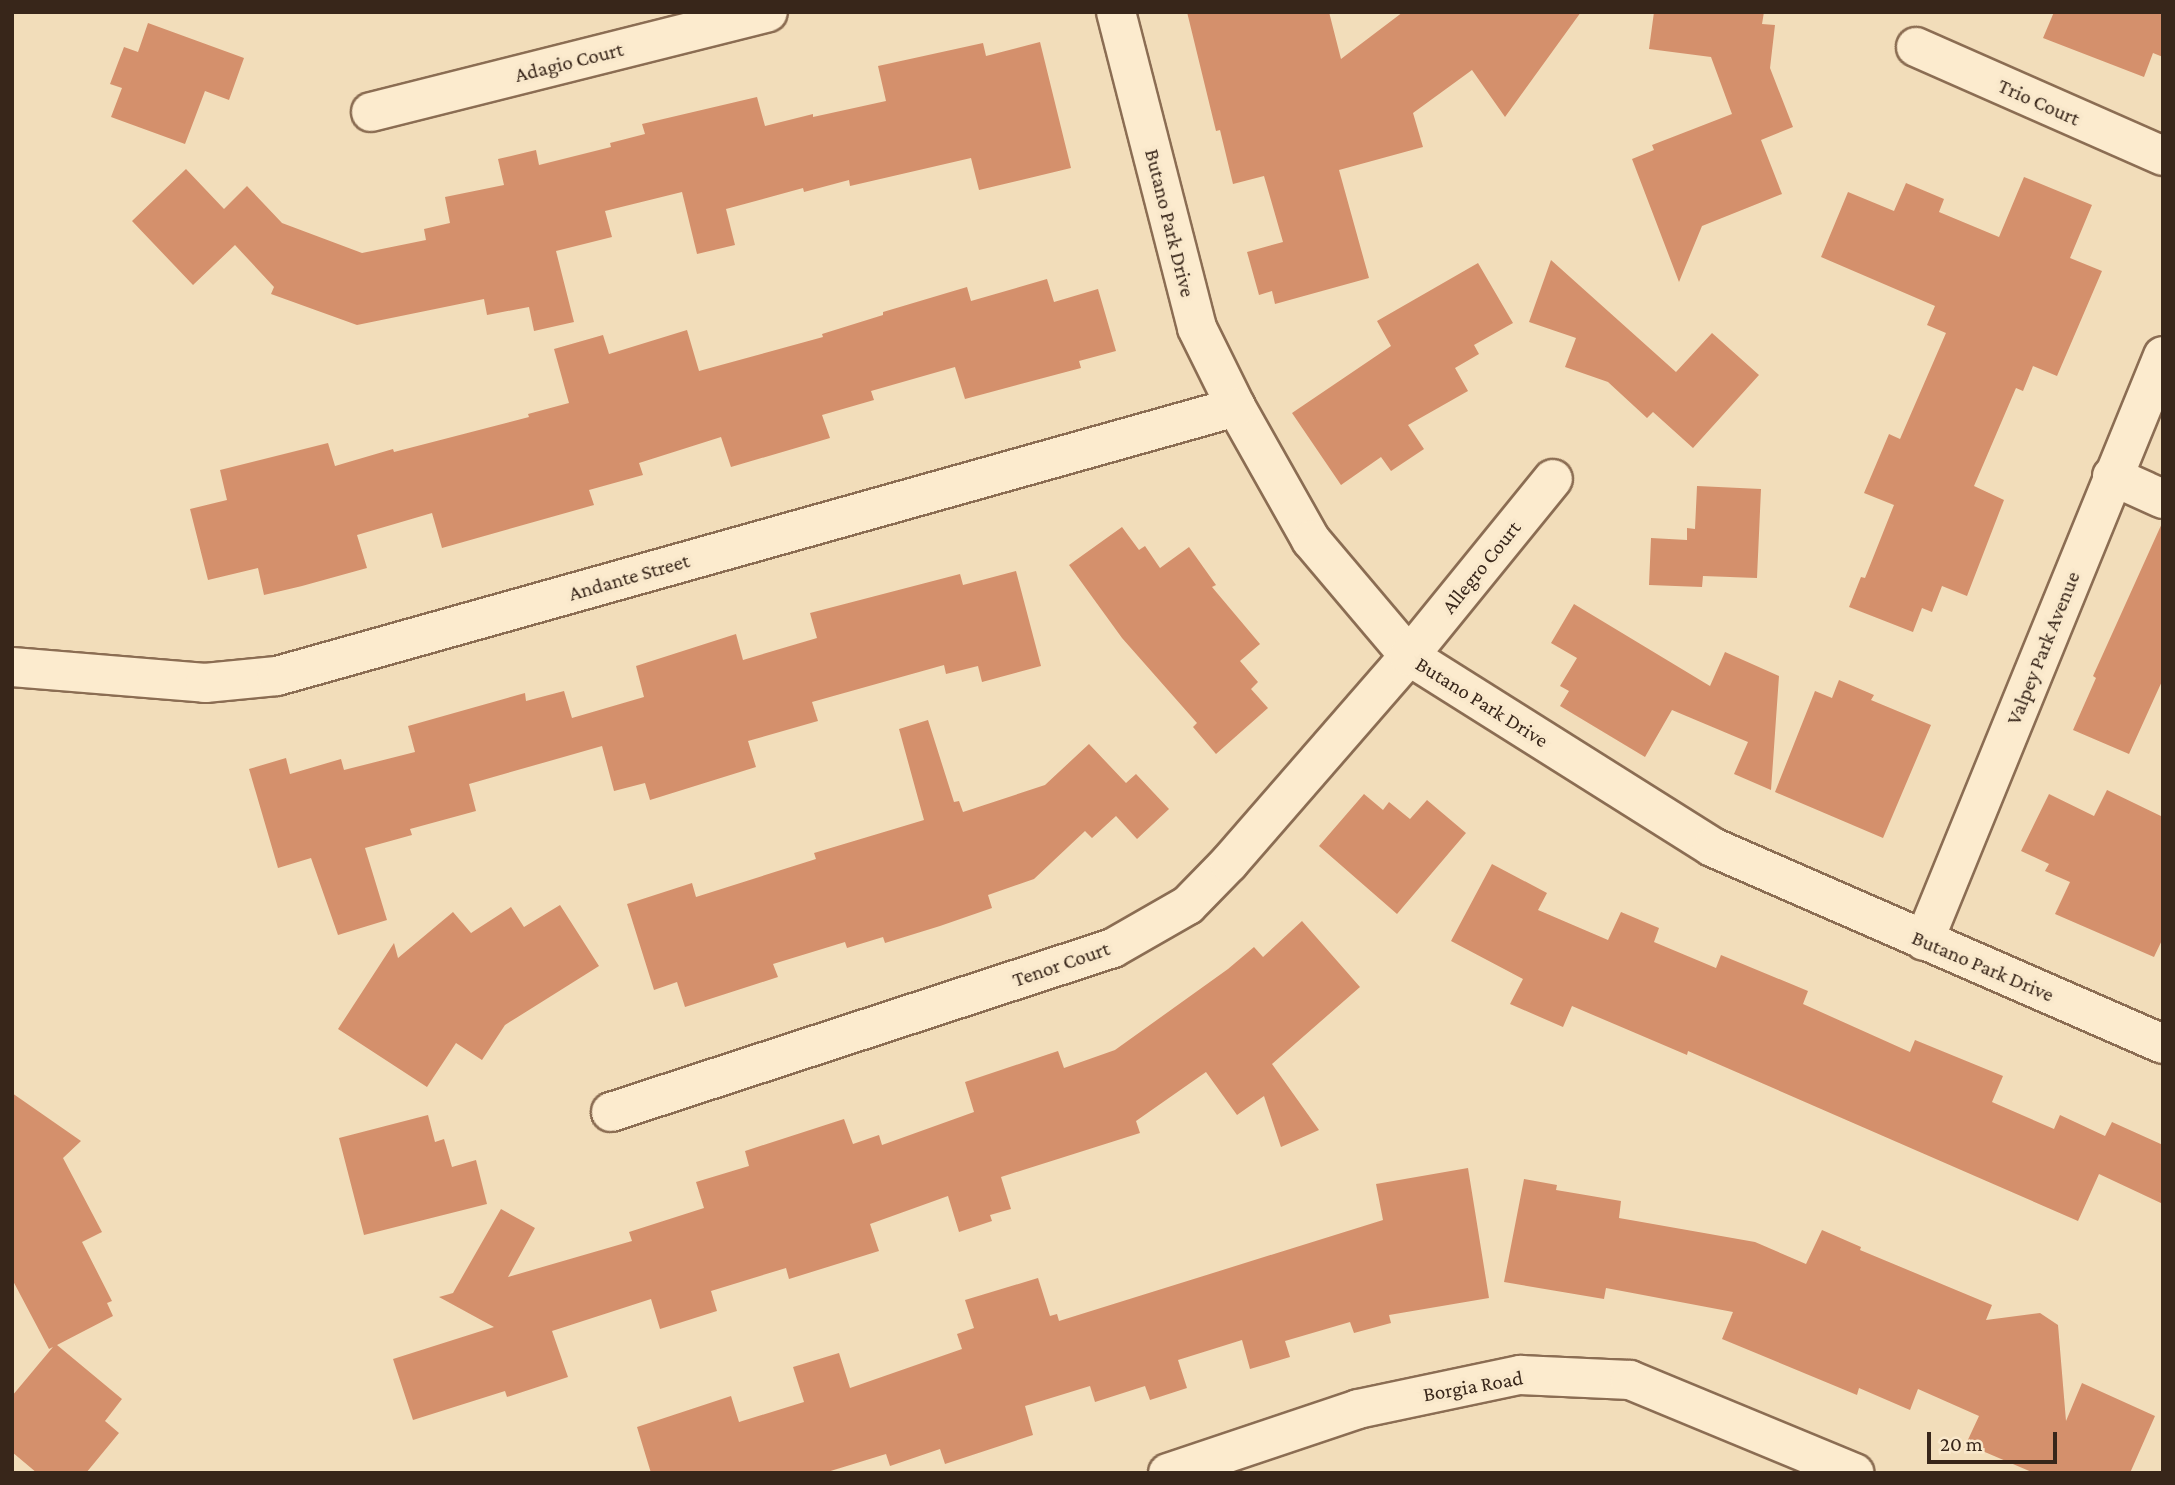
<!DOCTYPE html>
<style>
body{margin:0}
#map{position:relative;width:2175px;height:1485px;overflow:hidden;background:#f2ddba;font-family:"Crimson Pro",serif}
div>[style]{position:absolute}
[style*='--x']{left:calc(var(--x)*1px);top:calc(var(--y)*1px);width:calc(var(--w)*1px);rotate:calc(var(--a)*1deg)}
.building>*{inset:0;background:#d4906c}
.roads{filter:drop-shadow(2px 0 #8b6d53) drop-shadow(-2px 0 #8b6d53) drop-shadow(0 2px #8b6d53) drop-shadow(0 -2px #8b6d53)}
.minor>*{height:38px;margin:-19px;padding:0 19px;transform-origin:19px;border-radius:19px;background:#fcebce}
span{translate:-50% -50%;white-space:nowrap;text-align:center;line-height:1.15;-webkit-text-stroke:7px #f9e8cb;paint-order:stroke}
.street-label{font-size:21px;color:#38261a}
.frame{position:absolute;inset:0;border:14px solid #38261a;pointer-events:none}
.scale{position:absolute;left:1927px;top:1432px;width:130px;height:32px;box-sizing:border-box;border:4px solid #38261a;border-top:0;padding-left:9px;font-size:21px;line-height:24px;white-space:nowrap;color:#38261a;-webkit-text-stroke:5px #f9e8cb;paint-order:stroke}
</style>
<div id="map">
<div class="building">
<i style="clip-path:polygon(1187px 12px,1329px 12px,1341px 59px,1403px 12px,1581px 12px,1505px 117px,1472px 70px,1413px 113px,1423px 147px,1339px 170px,1369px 278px,1275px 304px,1272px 291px,1259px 295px,1247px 252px,1283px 242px,1264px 176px,1233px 184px,1220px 130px,1216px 131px)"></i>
<i style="clip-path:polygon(1654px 12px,1764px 12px,1762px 24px,1775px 25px,1770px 68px,1793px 127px,1761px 140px,1782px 194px,1702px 226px,1679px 282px,1632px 159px,1654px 150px,1652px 145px,1732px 114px,1711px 57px,1649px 49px)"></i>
<i style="clip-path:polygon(2054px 12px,2163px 12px,2163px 57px,2153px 53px,2144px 77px,2043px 38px)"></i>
<i style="clip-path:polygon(148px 23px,244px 58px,229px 100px,205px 91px,185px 144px,111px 117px,122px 88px,110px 84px,124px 47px,138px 52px)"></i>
<i style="clip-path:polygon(1040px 42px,1071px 168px,979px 190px,971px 158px,850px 186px,849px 180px,804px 192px,803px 188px,726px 209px,735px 245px,697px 254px,682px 192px,605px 211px,612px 237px,556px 251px,574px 322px,534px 331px,529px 307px,487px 315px,484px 299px,357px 325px,271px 294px,274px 287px,235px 245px,193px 285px,132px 221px,186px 169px,224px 209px,247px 186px,282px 223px,362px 253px,426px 240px,424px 229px,450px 223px,445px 197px,504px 185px,498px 159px,536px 150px,539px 165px,611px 147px,610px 143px,645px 134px,642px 124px,757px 97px,765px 126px,813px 114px,813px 117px,886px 101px,878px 66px,983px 43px,986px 56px)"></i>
<i style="clip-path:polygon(2024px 177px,2092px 205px,2070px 258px,2102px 271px,2057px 376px,2033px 366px,2023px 391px,2016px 388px,1974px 486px,2004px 500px,1967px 596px,1942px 586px,1932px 612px,1922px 608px,1913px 632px,1849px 607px,1861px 577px,1865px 578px,1894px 505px,1864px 493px,1889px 434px,1900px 439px,1946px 333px,1927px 325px,1935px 306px,1821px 257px,1848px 192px,1894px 211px,1906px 183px,1944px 199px,1939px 212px,1999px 237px)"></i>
<i style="clip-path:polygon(1551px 260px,1676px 372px,1712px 333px,1759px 375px,1693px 448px,1653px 412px,1647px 418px,1608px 382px,1565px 367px,1576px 338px,1529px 322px)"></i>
<i style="clip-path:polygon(1478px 263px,1513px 323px,1474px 345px,1479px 354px,1455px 368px,1468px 391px,1408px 425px,1424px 449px,1391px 471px,1381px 457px,1341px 485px,1292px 413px,1391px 346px,1377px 321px)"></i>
<i style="clip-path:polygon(1047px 279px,1054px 302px,1098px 289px,1116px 351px,1079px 361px,1081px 368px,965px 399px,955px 367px,871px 391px,874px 400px,822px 415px,830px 438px,731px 467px,721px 437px,639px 463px,643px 475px,589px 490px,594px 505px,442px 548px,432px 513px,357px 535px,367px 568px,302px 586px,264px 595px,258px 568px,208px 580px,190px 509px,227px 500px,220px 470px,328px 443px,335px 466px,393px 449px,394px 452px,529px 417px,528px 414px,569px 403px,554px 349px,603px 335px,609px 354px,687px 330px,699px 371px,823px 337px,822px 334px,883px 315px,883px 312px,967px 287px,971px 301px)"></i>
<i style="clip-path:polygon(1697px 486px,1761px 489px,1757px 578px,1703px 576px,1702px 587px,1649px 585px,1651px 538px,1687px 540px,1687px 528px,1695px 529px)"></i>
<i style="clip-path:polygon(2163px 521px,2163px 679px,2129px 754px,2073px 730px,2096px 678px,2093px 676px)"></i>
<i style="clip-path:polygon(1122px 527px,1139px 550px,1145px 546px,1160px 568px,1189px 547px,1216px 585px,1212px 587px,1260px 644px,1240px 661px,1258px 682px,1251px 689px,1268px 708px,1216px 754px,1193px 727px,1197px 723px,1122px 638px,1069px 565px)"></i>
<i style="clip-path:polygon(1016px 571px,1041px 666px,982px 682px,978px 666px,946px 674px,944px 665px,812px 702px,818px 721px,748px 741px,756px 767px,650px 800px,645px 783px,614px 791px,602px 746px,469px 784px,476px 811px,410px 829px,412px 835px,365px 848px,387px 920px,338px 935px,311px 858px,278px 868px,249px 769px,286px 758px,290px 774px,341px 759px,344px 770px,415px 752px,408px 726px,525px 693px,526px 701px,564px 691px,572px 718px,644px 697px,636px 666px,736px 634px,743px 660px,817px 638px,810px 613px,960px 574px,963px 585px)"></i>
<i style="clip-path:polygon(1574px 604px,1710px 686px,1725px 652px,1779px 676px,1771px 790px,1734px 774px,1748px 742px,1672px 710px,1645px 757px,1560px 706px,1569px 691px,1560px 686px,1577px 658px,1551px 643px)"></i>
<i style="clip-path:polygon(1839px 680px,1874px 695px,1871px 700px,1931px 725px,1883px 838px,1775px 792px,1815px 691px,1832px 698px)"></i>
<i style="clip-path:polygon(928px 720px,954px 802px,959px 801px,963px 812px,1045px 785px,1089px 744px,1126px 783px,1136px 774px,1169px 809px,1137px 839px,1116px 816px,1092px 838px,1085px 831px,1034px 879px,988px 895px,992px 908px,940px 926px,885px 943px,883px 937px,847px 948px,845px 942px,773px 964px,778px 977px,685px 1007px,677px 982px,654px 990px,627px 904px,692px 883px,696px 897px,816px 859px,814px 853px,924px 820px,899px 729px)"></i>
<i style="clip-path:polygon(2107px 790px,2163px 817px,2163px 938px,2154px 957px,2055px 914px,2070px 882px,2045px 871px,2049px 864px,2021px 851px,2049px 794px,2094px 816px)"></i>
<i style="clip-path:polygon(1364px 794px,1383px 810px,1389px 802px,1410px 819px,1427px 800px,1466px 833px,1397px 914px,1319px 846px)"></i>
<i style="clip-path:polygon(1492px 864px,1547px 893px,1538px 910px,1608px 940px,1621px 912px,1659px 928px,1654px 942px,1716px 968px,1721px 955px,1808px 991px,1803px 1004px,1910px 1052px,1915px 1040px,2003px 1076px,1992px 1102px,2054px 1129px,2060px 1115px,2105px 1136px,2112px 1122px,2163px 1145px,2163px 1204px,2099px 1174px,2078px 1221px,1688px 1051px,1687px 1055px,1572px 1006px,1563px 1027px,1510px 1004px,1523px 979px,1451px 941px)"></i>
<i style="clip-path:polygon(560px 905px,599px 966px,505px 1025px,482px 1060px,456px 1043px,427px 1087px,338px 1029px,394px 943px,398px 958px,453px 912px,471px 933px,511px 907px,524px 927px)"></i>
<i style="clip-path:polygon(1302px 921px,1360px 987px,1272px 1064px,1319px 1130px,1281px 1147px,1264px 1096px,1237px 1115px,1206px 1072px,1136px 1121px,1140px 1133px,1001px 1177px,1011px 1209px,990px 1215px,992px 1221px,959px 1232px,948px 1196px,870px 1224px,879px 1251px,789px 1279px,786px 1268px,711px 1291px,717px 1311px,660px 1329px,651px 1299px,552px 1331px,568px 1377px,507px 1397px,505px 1391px,413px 1420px,393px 1359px,494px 1327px,439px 1297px,453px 1293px,501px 1209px,535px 1228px,508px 1277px,632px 1241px,629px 1232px,704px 1208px,696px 1182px,749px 1166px,745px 1151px,844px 1119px,853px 1144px,879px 1135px,882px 1145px,974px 1112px,965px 1082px,1058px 1051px,1064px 1068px,1115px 1050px,1228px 969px,1254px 947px,1263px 957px)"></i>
<i style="clip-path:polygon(12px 1093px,81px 1141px,63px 1158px,102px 1232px,82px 1242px,112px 1301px,107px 1303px,113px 1316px,57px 1345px,122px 1399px,105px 1421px,119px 1433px,86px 1473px,37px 1473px,12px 1452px,12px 1396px,53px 1347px,49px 1349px,12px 1279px)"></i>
<i style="clip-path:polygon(428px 1115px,435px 1142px,444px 1139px,452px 1167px,476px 1160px,487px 1204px,364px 1235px,339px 1138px)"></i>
<i style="clip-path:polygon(1468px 1168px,1489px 1298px,1389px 1315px,1391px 1323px,1354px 1333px,1350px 1322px,1285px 1341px,1290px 1357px,1250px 1369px,1242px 1340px,1178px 1360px,1187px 1388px,1150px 1400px,1145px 1386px,1095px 1402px,1090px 1386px,1025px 1406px,1033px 1435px,945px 1464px,940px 1449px,890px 1466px,886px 1454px,824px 1473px,651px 1473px,637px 1427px,731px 1396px,739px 1422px,804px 1402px,793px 1367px,839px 1353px,850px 1388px,962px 1349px,957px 1334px,974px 1328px,965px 1300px,1038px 1278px,1050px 1316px,1057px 1314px,1059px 1321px,1383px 1220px,1376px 1184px)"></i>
<i style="clip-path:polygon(1524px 1179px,1557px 1185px,1556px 1190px,1621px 1201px,1619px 1218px,1755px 1242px,1806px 1264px,1822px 1230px,1861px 1247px,1860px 1250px,1992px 1305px,1986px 1320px,2040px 1313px,2058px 1325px,2066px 1421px,2082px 1383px,2155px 1416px,2130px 1473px,2034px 1473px,1966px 1444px,1979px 1416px,1918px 1389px,1910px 1410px,1859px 1388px,1857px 1395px,1722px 1339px,1733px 1312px,1606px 1288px,1604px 1299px,1504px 1282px)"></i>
</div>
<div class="roads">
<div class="minor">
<i style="--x:1116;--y:12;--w:326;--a:75.6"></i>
<i style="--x:1197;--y:328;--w:88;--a:63.7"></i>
<i style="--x:1236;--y:407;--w:153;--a:60.6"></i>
<i style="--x:1311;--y:540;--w:152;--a:49.8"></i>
<i style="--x:1409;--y:656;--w:358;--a:32.2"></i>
<i style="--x:1712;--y:847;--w:492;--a:23.6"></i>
<i style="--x:1916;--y:47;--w:270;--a:23.8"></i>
<i style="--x:371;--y:112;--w:409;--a:-14.1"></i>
<i style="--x:2112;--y:476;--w:56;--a:24.3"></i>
<i style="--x:12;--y:667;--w:194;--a:4.7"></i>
<i style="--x:205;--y:683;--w:72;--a:-5.6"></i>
<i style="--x:277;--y:676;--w:996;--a:-15.67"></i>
<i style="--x:1924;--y:941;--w:632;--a:-67.78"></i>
<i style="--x:611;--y:1112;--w:528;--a:-18.09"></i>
<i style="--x:1113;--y:948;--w:86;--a:-29.8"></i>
<i style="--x:1188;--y:905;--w:59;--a:-45.7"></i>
<i style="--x:1229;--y:863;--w:274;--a:-49"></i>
<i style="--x:1409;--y:656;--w:228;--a:-50.9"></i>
<i style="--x:1168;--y:1473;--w:200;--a:-18.6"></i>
<i style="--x:1358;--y:1409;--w:166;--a:-11.9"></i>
<i style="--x:1520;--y:1375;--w:110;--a:2.6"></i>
<i style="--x:1630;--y:1380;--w:243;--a:22.5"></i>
</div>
</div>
<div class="street-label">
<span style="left:569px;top:62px;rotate:-14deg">Adagio Court</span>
<span style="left:2039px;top:102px;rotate:24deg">Trio Court</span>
<span style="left:1170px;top:223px;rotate:76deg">Butano Park Drive</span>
<span style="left:1481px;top:567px;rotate:-51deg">Allegro Court</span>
<span style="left:629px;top:577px;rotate:-16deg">Andante Street</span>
<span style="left:2043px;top:648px;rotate:-68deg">Valpey Park Avenue</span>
<span style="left:1482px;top:702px;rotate:32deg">Butano Park Drive</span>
<span style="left:1061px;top:964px;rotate:-19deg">Tenor Court</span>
<span style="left:1983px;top:966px;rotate:23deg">Butano Park Drive</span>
<span style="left:1473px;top:1386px;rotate:-10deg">Borgia Road</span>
</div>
<div class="frame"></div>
<div class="scale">20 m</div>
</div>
